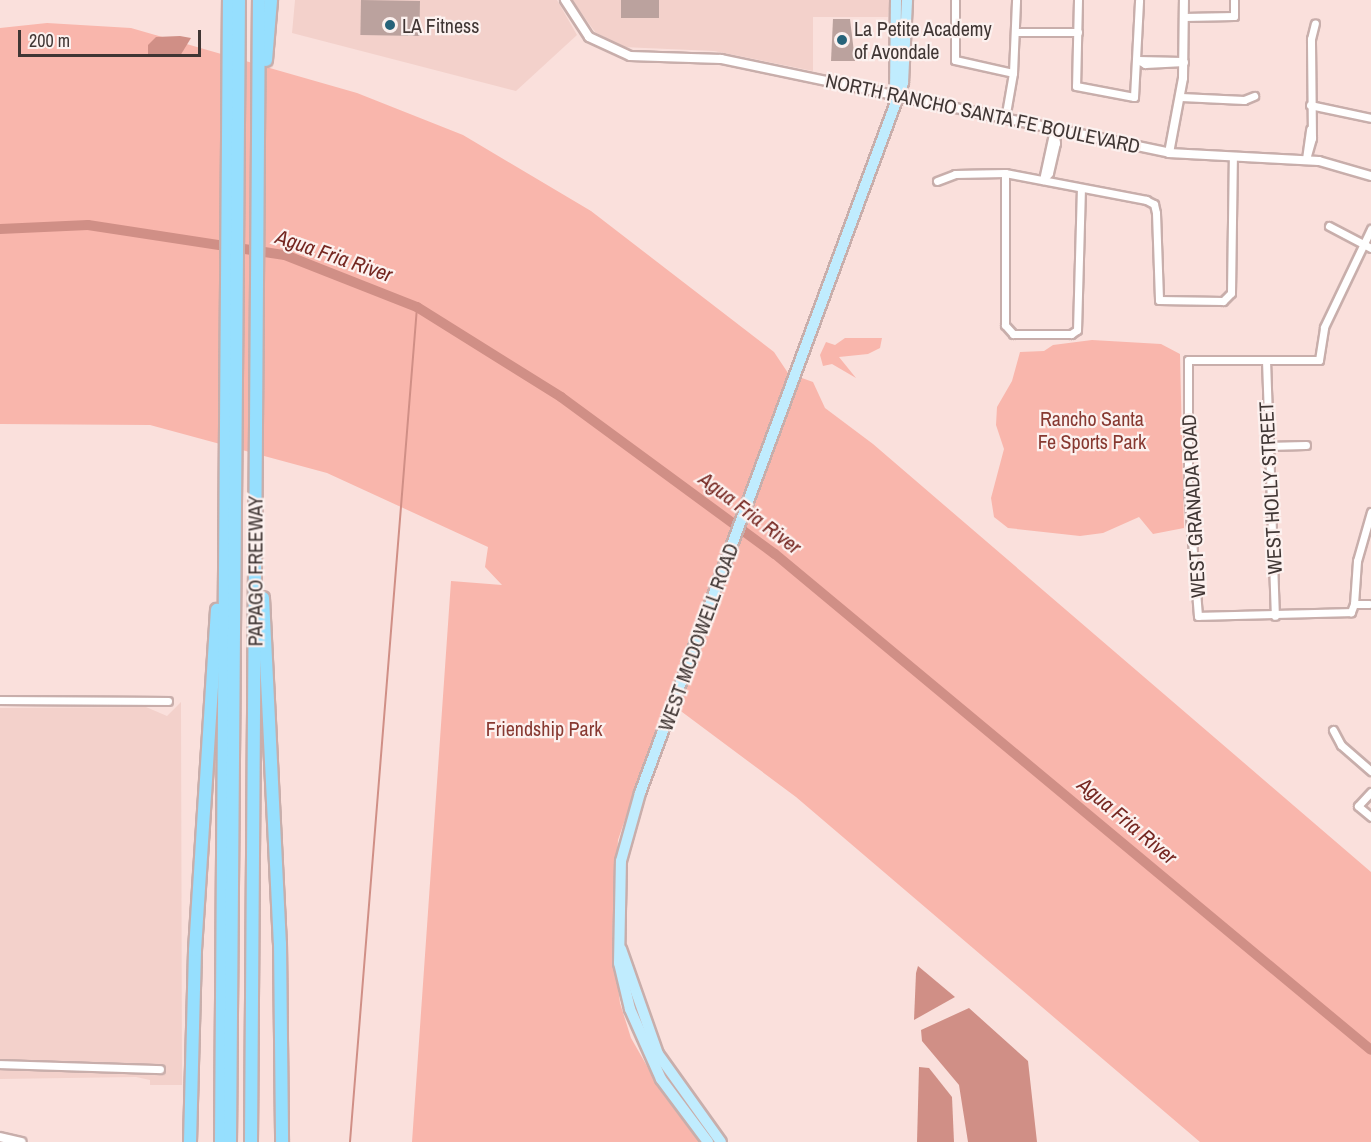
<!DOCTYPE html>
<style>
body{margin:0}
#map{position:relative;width:1371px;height:1142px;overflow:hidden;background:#fae0dc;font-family:"Archivo Narrow",sans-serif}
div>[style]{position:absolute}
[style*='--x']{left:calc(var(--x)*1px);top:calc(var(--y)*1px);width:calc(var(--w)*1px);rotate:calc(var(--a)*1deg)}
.built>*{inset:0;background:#f3d1cb}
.green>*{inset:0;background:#f9b6ac}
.water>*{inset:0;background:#d08f86}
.stream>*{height:1.5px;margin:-0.75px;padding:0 0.75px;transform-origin:0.75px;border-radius:0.75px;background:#d08f86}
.river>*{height:10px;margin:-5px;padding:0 5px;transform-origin:5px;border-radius:5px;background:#d08f86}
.building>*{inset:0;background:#bba29e;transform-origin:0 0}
.roads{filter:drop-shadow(2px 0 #c8aeab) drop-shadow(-2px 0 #c8aeab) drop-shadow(0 2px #c8aeab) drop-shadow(0 -2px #c8aeab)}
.minor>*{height:7px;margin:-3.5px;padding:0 3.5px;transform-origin:3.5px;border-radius:3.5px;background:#fff}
.tertiary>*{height:8px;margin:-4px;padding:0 4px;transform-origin:4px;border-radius:4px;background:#fff}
.primary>*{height:10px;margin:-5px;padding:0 5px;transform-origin:5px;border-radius:5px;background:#c0ecfe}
.motorway>*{height:12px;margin:-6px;padding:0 6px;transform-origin:6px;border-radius:6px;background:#96dffe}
.dots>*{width:16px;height:16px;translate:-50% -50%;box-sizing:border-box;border:3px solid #fcf1ef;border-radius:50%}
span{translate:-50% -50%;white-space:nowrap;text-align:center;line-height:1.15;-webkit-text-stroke:4.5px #fcf1ef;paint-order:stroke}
.poi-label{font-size:20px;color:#403634}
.left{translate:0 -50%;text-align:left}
.street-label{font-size:20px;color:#403634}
.park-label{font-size:20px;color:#873931}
.water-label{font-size:21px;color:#752721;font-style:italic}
.scale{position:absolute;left:18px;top:30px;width:183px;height:27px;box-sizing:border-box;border:3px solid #403634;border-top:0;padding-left:8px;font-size:18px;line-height:21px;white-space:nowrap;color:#403634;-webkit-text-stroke:4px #fcf1ef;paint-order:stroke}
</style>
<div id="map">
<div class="built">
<i style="clip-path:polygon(295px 0,557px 0,577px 35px,516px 91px,292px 33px)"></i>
<i style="clip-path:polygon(572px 0,890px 0,888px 17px,813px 17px,813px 71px,714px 51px,622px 47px,595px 32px)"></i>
<i style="clip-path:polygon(181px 702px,182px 1085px,150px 1085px,150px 1080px,136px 1077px,0 1079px,0 708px,146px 707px,167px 716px)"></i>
</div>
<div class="green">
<i style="clip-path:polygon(47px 23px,131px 28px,357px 93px,463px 135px,591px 211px,774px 352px,788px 373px,813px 382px,825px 408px,873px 444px,1371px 872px,1371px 1142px,1200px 1142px,796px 797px,666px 700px,618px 840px,612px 935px,620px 1003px,631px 1038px,663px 1094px,699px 1142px,412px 1142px,451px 581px,502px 585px,485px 567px,488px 547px,327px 473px,150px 425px,0 424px,0 28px)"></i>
<i style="clip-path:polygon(845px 338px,882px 338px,880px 348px,868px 354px,839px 357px,856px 378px,832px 364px,823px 366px,820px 355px,826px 342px,835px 345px)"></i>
<i style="clip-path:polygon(1092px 340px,1161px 344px,1180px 354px,1184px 528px,1153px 534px,1139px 517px,1103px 533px,1080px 536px,1008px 528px,994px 517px,991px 498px,1004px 449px,996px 425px,997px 407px,1012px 381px,1020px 352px,1044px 351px,1053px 345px)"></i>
</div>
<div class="water">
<i style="clip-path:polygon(180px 36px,191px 38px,180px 56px,148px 54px,148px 45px,156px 37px)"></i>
<i style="clip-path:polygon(918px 966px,955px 997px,914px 1020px,916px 973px)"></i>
<i style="clip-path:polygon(969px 1008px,1028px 1061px,1037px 1142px,968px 1142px,959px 1085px,922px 1041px,921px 1030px)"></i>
<i style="clip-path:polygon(919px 1067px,929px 1068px,952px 1097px,954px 1142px,917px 1142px)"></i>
</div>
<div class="stream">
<i style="--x:350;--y:1142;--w:838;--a:-85.41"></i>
</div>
<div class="river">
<i style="--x:0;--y:229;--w:88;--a:-2.6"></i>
<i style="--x:88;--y:225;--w:199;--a:8.7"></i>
<i style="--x:285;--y:255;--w:142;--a:21.5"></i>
<i style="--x:417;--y:307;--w:170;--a:32"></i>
<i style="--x:561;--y:397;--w:265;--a:36.3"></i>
<i style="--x:775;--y:554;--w:775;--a:39.77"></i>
</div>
<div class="building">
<i style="left:361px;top:0;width:59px;height:35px;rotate:1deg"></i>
<i style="left:621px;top:0;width:38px;height:18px"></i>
<i style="clip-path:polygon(833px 19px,850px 19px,855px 61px,831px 61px)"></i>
</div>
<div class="roads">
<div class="minor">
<i style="--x:955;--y:0;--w:60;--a:90"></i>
<i style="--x:955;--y:60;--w:59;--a:12.6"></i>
<i style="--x:1078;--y:0;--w:86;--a:91.3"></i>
<i style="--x:1076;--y:86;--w:59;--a:10.7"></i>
<i style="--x:1134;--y:97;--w:97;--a:-87"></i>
<i style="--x:1184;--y:17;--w:50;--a:-1.1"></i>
<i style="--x:1234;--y:16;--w:16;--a:-90"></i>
<i style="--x:1016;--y:32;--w:62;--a:0"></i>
<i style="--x:1138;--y:60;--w:8;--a:30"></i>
<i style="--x:1145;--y:64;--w:39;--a:-3"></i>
<i style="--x:1138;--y:60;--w:43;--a:1.3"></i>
<i style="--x:1181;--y:97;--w:63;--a:2.7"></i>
<i style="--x:1244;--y:100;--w:11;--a:-22"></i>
<i style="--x:1310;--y:105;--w:62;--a:12"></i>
<i style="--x:1005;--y:119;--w:47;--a:-80.1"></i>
<i style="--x:1013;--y:73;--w:73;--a:-87.6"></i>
<i style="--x:1306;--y:159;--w:22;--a:-74"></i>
<i style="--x:1312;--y:138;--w:99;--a:-90.6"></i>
<i style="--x:1311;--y:39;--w:16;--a:-76"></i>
<i style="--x:1306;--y:159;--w:30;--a:-82"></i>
<i style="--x:1005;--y:173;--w:152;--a:90"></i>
<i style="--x:1005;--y:325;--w:12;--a:48"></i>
<i style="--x:1013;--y:334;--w:58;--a:0"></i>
<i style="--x:1071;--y:334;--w:7;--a:-34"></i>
<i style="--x:1077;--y:330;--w:141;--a:-88.4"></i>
<i style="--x:1043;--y:180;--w:9;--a:-49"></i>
<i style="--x:1049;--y:173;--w:31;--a:-77"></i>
<i style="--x:1056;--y:143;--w:14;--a:-98"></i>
<i style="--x:1043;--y:180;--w:52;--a:-77.8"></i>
<i style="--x:937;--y:181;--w:19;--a:-21"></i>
<i style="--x:955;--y:174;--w:50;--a:-1.1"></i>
<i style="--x:1005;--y:173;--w:144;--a:10.8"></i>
<i style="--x:1146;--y:200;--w:9;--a:27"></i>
<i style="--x:1154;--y:204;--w:9;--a:77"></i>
<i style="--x:1156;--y:213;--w:87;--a:88"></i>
<i style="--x:1159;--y:300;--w:64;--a:0.9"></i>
<i style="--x:1223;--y:301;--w:11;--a:-45"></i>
<i style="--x:1231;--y:293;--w:137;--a:-89.2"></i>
<i style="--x:1329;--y:226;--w:47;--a:27.6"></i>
<i style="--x:1266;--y:360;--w:256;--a:88"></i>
<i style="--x:1266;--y:446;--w:40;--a:-1.4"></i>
<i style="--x:1354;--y:604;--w:43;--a:-86"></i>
<i style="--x:1357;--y:561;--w:51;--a:-74.1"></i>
<i style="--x:1369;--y:604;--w:15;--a:180"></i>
<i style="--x:1354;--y:604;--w:9;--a:111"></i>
<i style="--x:1351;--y:612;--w:153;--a:178.5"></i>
<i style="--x:1198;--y:616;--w:126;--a:-94.5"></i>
<i style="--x:1188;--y:490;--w:130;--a:-90"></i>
<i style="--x:1188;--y:360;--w:131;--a:0"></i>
<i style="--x:1319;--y:360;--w:33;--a:-81"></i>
<i style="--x:1324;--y:327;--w:109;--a:-64.4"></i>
<i style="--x:0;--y:700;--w:168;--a:0.3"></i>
<i style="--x:1333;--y:730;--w:17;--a:62"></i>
<i style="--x:1341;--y:745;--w:40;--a:41"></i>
<i style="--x:1371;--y:792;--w:19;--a:133"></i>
<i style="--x:1358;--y:806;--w:17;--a:40"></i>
<i style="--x:0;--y:1064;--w:160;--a:1.8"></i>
</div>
<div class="tertiary">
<i style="--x:565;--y:0;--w:44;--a:57"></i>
<i style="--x:589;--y:37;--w:45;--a:24.9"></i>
<i style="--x:630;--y:56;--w:91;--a:1.9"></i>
<i style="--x:721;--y:59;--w:458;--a:11.8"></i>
<i style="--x:1169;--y:153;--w:150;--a:3.1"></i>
<i style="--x:1319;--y:161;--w:54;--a:16.1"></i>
<i style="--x:1169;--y:153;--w:76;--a:-79.4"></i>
<i style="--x:1183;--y:78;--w:78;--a:-89.3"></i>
<i style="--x:0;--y:1137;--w:22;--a:13"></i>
</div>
<div class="primary">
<i style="--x:895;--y:95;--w:95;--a:-89.4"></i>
<i style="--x:621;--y:949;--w:111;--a:70.6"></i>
<i style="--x:658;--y:1054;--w:108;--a:54.4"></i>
<i style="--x:708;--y:1142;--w:79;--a:-126.7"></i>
<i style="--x:661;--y:1079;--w:77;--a:-113.9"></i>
<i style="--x:630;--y:1009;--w:47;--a:-103.4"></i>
<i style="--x:619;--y:963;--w:102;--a:-88.9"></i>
<i style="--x:621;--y:861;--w:71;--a:-74.4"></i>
<i style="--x:640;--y:793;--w:757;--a:-69.67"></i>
<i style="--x:903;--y:83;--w:83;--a:-87.2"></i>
</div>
<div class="motorway">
<i style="--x:266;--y:60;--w:60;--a:-85.2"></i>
<i style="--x:263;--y:598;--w:345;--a:87.2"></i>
<i style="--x:280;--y:943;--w:199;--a:89.4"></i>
<i style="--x:190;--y:1142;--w:192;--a:-88.5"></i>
<i style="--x:195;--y:950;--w:341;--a:-86.3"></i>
<i style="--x:221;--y:1142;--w:1142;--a:-89.6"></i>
<i style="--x:230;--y:1142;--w:1142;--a:-89.55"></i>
<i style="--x:251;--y:1142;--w:1142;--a:-89.6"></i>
</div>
</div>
<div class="dots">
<i style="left:390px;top:25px;background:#26637a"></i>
<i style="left:842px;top:40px;background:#26637a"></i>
</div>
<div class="poi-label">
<span class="left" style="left:402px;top:25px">LA Fitness</span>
<span class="left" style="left:854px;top:40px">La Petite Academy<br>of Avondale</span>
</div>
<div class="street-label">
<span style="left:983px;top:113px;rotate:12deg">NORTH RANCHO SANTA FE BOULEVARD</span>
<span style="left:1270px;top:488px;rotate:-93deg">WEST HOLLY STREET</span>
<span style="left:1193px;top:506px;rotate:-93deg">WEST GRANADA ROAD</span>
<span style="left:255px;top:571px;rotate:-90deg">PAPAGO FREEWAY</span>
<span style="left:698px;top:637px;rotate:-70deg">WEST MCDOWELL ROAD</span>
</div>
<div class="park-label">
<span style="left:1092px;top:430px">Rancho Santa<br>Fe Sports Park</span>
<span style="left:544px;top:728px">Friendship Park</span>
</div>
<div class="water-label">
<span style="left:334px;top:256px;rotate:19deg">Agua Fria River</span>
<span style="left:750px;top:513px;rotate:37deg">Agua Fria River</span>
<span style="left:1127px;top:821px;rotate:40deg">Agua Fria River</span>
</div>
<div class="scale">200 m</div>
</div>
